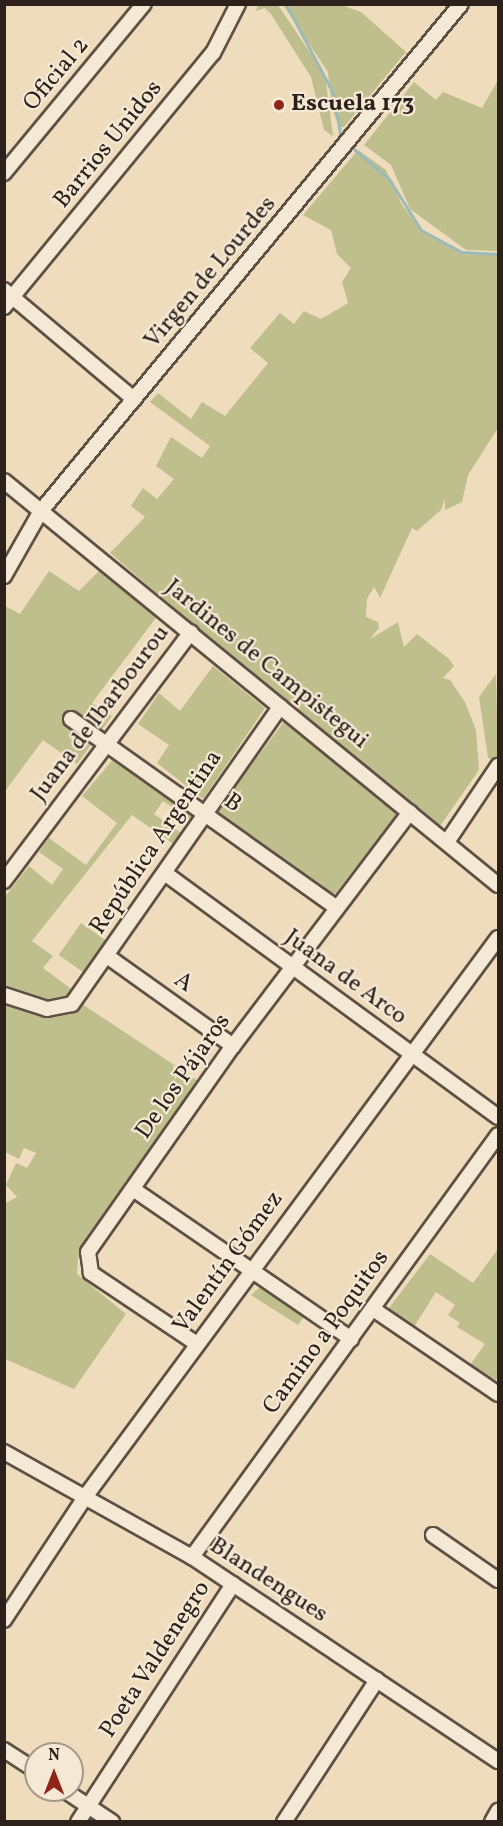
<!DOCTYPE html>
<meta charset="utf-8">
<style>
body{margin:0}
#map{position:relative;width:503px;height:1826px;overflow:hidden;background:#efdcbd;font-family:Vollkorn,serif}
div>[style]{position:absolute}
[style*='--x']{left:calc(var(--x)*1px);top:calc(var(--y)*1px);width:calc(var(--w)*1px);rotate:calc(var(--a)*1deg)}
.green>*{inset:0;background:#bebf8d;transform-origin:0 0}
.stream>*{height:3px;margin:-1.5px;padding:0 1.5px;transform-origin:1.5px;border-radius:1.5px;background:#9cbab8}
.roads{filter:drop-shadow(2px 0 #5e5044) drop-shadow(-2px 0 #5e5044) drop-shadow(0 2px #5e5044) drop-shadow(0 -2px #5e5044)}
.minor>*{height:14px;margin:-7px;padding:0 7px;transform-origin:7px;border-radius:7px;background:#f5e8d4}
.dots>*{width:16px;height:16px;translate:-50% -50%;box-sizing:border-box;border:3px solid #f5e8d4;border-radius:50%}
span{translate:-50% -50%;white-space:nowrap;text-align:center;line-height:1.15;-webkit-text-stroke:4.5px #f5e8d4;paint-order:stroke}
.street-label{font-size:24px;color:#2d211c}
.poi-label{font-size:24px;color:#2d211c;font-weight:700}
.left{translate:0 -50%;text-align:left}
.frame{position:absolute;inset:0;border:6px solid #2d211c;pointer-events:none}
.north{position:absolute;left:24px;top:1742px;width:60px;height:60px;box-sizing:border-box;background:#f5e8d4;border:2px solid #a5988a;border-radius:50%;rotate:0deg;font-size:16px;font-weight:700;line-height:24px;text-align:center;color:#2d211c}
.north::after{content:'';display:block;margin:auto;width:21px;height:27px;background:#8f2418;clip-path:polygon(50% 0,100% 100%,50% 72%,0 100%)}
</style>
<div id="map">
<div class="green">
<i style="clip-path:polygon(258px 5px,278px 5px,325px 75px,333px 136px,324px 130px,311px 77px,271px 14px,265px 8px,256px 11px)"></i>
<i style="clip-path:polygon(283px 5px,341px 5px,361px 12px,406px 52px,344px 127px,339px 127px,332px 109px,328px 72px)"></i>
<i style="clip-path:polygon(498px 80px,498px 251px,466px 250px,410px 209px,391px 165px,364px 145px,414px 82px,436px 100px,443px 92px,482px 108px)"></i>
<i style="clip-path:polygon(358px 150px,386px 170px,402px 205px,424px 232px,461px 254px,498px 255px,498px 428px,468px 475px,462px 502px,445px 510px,445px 499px,441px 510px,417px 531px,412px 528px,380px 598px,374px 587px,367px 599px,366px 617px,378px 622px,379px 628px,370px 639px,398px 622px,404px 647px,417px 634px,448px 658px,454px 666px,443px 678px,450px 680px,465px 702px,476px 730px,479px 770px,440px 826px,370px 775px,110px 553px,145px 517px,131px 506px,143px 488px,157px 499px,174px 479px,156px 466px,171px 437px,202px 458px,210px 446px,150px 402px,158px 393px,191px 419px,202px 402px,225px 416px,268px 363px,250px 348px,280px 313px,294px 324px,304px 311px,321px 319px,348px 303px,342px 282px,351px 268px,337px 254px,331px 230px,303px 215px)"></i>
<i style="clip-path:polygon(102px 568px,158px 615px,92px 703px,112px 716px,77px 764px,43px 740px,5px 791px,5px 606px,20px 614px,49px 571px,79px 591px)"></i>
<i style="clip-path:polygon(213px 666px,265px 708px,203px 799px,157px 763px,169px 745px,138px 724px,159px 693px,180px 711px)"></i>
<i style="clip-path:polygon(496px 674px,498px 758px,495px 761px,488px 758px,479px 697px)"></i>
<i style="clip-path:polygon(286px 719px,399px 811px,336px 893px,327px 893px,218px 815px,217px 810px)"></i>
<i style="clip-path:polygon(115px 757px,197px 812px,197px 824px,163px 801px,154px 814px,187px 837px,179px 848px,132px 815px,32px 941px,53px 956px,43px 968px,74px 991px,68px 1001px,54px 1004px,5px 992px,4px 898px,29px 866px,52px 885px,63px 869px,39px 852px,49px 838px,86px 865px,117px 823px,82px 796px)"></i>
<i style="left:81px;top:923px;width:35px;height:39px;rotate:35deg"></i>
<i style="clip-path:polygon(5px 999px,53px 1015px,79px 1002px,197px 1080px,78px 1258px,77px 1274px,126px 1314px,74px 1389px,5px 1359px,4px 1204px,17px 1197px,6px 1185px,16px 1163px,27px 1168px,36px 1153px,24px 1148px,19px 1159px,5px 1152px)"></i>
<i style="clip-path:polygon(498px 1249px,498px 1376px,496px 1380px,470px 1365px,485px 1344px,457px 1327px,460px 1323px,448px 1315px,455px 1305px,436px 1292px,414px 1327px,386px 1312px,430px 1254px,473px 1283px)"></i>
<i style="clip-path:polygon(263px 1284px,305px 1315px,298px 1325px,251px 1295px)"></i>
</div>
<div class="stream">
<i style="--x:286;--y:4;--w:103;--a:62.2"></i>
<i style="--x:334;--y:95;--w:45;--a:81"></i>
<i style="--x:354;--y:149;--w:46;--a:40.6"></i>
<i style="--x:389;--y:179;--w:60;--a:57.9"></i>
<i style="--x:421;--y:230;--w:46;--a:28.8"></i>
<i style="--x:461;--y:252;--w:37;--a:3"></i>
</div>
<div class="roads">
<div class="minor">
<i style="--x:4;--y:173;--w:219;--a:-50.4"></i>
<i style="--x:4;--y:290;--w:170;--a:40"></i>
<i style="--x:4;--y:307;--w:329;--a:-50.6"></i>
<i style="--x:213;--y:53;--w:55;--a:-63"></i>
<i style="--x:4;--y:481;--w:638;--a:39.28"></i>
<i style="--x:4;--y:576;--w:75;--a:-60.4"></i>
<i style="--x:41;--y:511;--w:658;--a:-50.36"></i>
<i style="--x:71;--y:719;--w:325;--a:35.4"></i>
<i style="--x:447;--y:842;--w:92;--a:-56.1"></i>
<i style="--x:166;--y:874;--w:411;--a:36.2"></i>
<i style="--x:4;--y:881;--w:311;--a:-53.1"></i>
<i style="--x:107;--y:956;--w:155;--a:35.5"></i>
<i style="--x:4;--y:995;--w:45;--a:18"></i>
<i style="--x:47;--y:1009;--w:25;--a:-11"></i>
<i style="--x:72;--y:1004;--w:363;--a:-55"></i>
<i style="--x:133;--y:1189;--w:265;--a:34.5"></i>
<i style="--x:373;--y:1309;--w:151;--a:34.2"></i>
<i style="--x:197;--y:1344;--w:128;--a:-146.2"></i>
<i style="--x:91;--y:1273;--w:21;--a:-98"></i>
<i style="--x:88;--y:1252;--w:252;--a:-54.9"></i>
<i style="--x:233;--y:1046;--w:293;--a:-52.9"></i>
<i style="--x:4;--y:1452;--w:215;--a:29.2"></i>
<i style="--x:192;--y:1557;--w:368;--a:33.7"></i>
<i style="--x:433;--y:1535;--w:79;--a:34.7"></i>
<i style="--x:192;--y:1557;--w:521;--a:-54.05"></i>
<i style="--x:4;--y:1620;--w:147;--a:-56.6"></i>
<i style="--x:85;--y:1497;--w:695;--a:-53.54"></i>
<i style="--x:4;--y:1750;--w:38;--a:33"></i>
<i style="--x:64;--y:1790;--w:58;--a:33.7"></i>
<i style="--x:78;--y:1822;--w:284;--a:-56.9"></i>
<i style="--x:284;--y:1822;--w:170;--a:-56.8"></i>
<i style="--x:492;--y:1822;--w:13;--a:-61"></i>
</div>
</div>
<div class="dots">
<i style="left:279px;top:105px;background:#8f2418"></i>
</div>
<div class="street-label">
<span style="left:57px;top:75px;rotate:-50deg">Oficial 2</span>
<span style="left:109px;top:145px;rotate:-51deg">Barrios Unidos</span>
<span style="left:211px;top:273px;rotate:-50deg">Virgen de Lourdes</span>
<span style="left:266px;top:665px;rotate:39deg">Jardines de Campistegui</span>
<span style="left:101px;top:714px;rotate:-53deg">Juana de Ibarbourou</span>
<span style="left:232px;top:804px;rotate:36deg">B</span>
<span style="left:157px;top:843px;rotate:-56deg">República Argentina</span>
<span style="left:345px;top:978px;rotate:36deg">Juana de Arco</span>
<span style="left:183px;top:983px;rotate:35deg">A</span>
<span style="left:184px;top:1077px;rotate:-55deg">De los Pájaros</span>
<span style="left:229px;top:1263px;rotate:-54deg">Valentín Gómez</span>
<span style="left:327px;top:1333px;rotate:-54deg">Camino a Poquitos</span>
<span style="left:268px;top:1581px;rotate:33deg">Blandengues</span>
<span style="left:156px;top:1660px;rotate:-57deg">Poeta Valdenegro</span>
</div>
<div class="poi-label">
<span class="left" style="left:291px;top:105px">Escuela 173</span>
</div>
<div class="frame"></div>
<div class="north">N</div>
</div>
